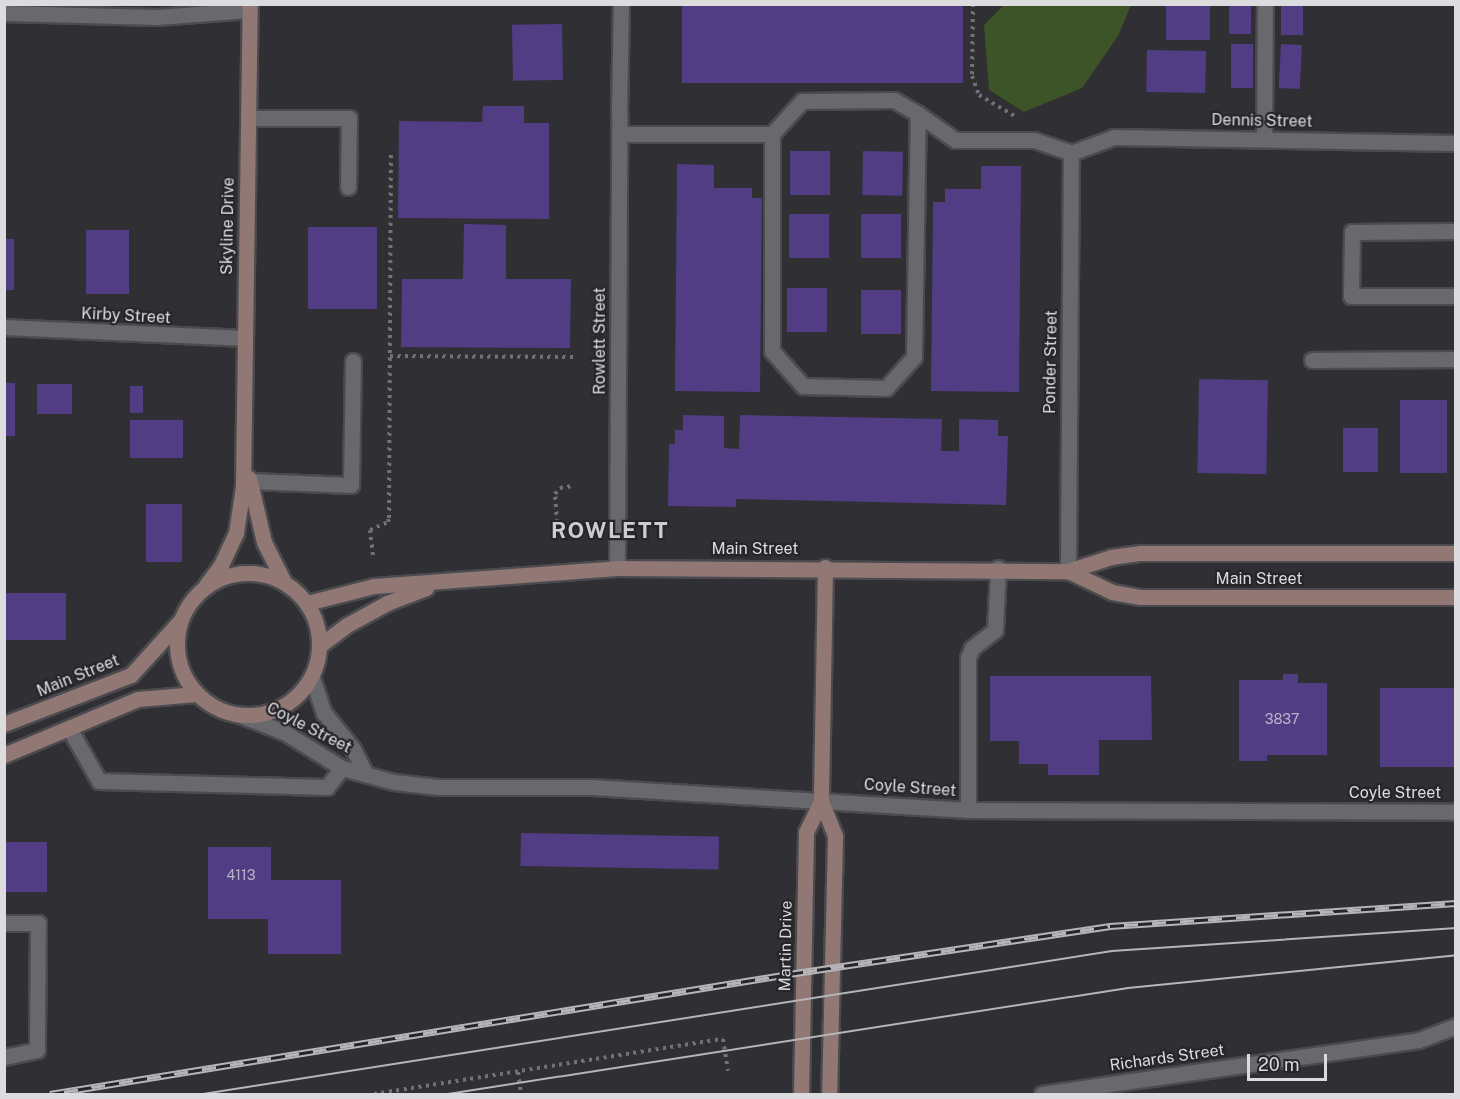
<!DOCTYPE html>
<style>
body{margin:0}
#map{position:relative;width:1460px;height:1099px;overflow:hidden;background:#302f34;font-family:"Public Sans",sans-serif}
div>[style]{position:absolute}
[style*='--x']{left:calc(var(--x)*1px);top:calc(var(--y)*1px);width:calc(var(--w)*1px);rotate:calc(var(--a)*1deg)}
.green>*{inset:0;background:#3c5427}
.building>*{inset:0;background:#503d83;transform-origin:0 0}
.path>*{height:4px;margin-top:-2px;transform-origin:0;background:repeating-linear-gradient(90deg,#727175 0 3px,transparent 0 7.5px)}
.roads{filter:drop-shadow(2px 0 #4b4b4f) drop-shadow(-2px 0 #4b4b4f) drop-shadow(0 2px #4b4b4f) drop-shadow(0 -2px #4b4b4f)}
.lane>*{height:15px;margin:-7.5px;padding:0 7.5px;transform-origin:7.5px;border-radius:7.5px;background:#68686d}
.street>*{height:15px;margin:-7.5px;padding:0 7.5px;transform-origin:7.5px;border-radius:7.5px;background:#68686d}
.secondary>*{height:15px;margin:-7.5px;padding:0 7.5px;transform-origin:7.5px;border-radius:7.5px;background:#917874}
.secondary>.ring{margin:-7.5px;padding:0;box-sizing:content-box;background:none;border:15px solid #917874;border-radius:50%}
.tram>*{height:1.5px;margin:-0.75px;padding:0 0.75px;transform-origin:0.75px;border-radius:0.75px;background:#b6b6b9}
.rail>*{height:7px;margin-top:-3.5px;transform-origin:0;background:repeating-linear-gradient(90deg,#26262a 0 14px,#b6b6b9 0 28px);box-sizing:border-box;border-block:2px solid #b6b6b9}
span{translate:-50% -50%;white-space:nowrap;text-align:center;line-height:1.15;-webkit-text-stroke:4.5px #26262a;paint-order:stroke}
.number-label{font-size:14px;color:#b9b4c8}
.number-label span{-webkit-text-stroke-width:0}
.street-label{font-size:16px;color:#dcdcdf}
.district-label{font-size:22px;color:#cdccd2;font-weight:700;letter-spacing:1.5px}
.frame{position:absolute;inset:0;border:6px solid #dcdcdf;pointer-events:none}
.scale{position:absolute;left:1247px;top:1054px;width:80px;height:27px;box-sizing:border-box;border:3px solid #dcdcdf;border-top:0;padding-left:8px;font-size:18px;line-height:21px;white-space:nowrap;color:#dcdcdf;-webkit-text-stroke:4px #26262a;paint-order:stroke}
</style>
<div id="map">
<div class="green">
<i style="clip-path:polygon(1005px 4px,1131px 4px,1131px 5px,1118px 36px,1082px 88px,1024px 112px,989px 90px,984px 25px)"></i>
</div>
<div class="building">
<i style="left:682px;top:4px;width:281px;height:79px"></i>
<i style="left:1166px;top:4px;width:44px;height:36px"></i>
<i style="left:1229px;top:4px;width:22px;height:30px"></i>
<i style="left:1281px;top:4px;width:22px;height:31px"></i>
<i style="left:562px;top:24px;width:56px;height:50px;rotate:89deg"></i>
<i style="left:1231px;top:44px;width:22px;height:44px"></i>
<i style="left:1281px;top:44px;width:21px;height:44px;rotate:3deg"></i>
<i style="left:1147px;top:50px;width:59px;height:42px;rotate:1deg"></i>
<i style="clip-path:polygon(483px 106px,524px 106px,524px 123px,549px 123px,549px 219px,398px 218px,399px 121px,482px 122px)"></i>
<i style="left:790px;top:151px;width:40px;height:44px"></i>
<i style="left:863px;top:151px;width:40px;height:44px;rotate:1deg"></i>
<i style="clip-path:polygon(677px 164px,714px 165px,714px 188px,752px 188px,752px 198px,762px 198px,760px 392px,675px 391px)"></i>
<i style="clip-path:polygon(981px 166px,1021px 166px,1019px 392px,931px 391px,933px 202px,945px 202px,945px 189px,981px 189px)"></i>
<i style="left:789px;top:214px;width:40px;height:44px"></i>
<i style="left:861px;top:214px;width:40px;height:44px"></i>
<i style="clip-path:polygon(464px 224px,506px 225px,506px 279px,571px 279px,570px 348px,401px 347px,402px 279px,463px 279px)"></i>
<i style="left:308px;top:227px;width:69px;height:82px"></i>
<i style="left:86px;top:230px;width:43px;height:64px"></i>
<i style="left:4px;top:239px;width:10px;height:51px"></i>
<i style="left:787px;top:288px;width:40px;height:44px"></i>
<i style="left:861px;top:290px;width:40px;height:44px"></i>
<i style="left:1199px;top:379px;width:69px;height:94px;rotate:1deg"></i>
<i style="left:4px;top:383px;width:11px;height:53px"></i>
<i style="left:37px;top:384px;width:35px;height:30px"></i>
<i style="left:130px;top:386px;width:13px;height:27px"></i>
<i style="left:1400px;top:400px;width:47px;height:73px"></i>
<i style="clip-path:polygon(683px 415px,724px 416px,724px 448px,739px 449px,740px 415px,942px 419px,941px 451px,959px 451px,959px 419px,998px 420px,998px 436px,1008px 436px,1006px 505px,736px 499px,736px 507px,668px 506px,669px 444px,675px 444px,675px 430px,683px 430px)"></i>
<i style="left:130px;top:420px;width:53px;height:38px"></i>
<i style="left:1343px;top:428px;width:35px;height:44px"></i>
<i style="left:146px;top:504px;width:36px;height:58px"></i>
<i style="left:4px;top:593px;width:62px;height:47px"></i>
<i style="clip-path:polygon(1283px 674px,1298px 674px,1298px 683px,1327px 683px,1327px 755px,1267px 755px,1267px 761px,1239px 761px,1239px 680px,1283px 680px)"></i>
<i style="clip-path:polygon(990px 676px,1151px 676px,1152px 740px,1099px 740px,1099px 775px,1048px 775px,1048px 764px,1019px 764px,1019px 741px,990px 741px)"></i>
<i style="left:1380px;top:688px;width:76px;height:79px"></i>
<i style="left:521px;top:833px;width:198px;height:33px;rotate:1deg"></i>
<i style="left:4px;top:842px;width:43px;height:50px"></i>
<i style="clip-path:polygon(208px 847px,271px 847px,271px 880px,341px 880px,341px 954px,268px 954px,268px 919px,208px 919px)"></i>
</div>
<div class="path">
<i style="--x:973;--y:4;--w:72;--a:90.8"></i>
<i style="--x:972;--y:76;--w:20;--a:70"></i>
<i style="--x:979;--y:95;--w:45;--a:30.5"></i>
<i style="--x:390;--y:356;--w:183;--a:0.3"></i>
<i style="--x:557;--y:522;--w:28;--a:-94"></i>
<i style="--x:555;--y:494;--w:8;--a:-50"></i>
<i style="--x:560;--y:488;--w:13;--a:-9"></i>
<i style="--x:373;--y:555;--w:25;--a:-97"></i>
<i style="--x:370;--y:530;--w:20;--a:-24"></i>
<i style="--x:388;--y:522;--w:4;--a:-76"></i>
<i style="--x:389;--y:518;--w:366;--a:-89.7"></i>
<i style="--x:518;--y:1072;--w:22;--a:82"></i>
<i style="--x:374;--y:1094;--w:353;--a:-9"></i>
<i style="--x:723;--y:1039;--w:32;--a:81"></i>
</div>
<div class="roads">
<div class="lane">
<i style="--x:4;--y:13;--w:153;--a:1.5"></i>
<i style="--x:157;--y:17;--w:93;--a:-4.3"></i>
<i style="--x:619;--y:114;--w:110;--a:-89"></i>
<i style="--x:248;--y:118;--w:101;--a:0"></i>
<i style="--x:349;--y:118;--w:69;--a:90.8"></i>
<i style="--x:619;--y:134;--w:153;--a:0"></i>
<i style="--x:772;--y:134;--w:217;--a:90"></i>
<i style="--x:772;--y:351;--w:47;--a:48.5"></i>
<i style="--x:803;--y:386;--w:83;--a:1.4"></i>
<i style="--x:886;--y:388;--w:42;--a:-47.9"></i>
<i style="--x:914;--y:357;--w:243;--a:-89.1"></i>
<i style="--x:918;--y:114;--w:45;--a:35.1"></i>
<i style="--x:955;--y:140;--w:79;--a:0"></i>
<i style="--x:1034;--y:140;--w:39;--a:19"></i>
<i style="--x:772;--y:134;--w:45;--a:-47.7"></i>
<i style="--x:802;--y:101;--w:92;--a:-0.6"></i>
<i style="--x:894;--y:100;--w:28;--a:30"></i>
<i style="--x:1264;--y:139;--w:135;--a:-89.6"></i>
<i style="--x:1456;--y:231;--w:104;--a:179.4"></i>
<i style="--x:1352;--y:232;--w:64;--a:90.9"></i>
<i style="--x:1351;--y:296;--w:105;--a:0"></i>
<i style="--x:1312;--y:360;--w:144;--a:-0.4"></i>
<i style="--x:250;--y:481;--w:101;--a:2.3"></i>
<i style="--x:351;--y:485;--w:124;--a:-89.1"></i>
<i style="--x:69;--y:728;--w:61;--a:60.5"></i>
<i style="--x:99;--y:781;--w:228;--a:1.5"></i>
<i style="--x:327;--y:787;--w:24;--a:-52"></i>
<i style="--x:968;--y:810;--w:152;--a:-90"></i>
<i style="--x:968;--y:658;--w:11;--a:-68"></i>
<i style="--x:972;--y:648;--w:29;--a:-38"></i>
<i style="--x:995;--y:630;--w:62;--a:-87.2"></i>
<i style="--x:4;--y:923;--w:34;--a:0"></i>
<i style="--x:38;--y:923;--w:127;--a:90.5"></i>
<i style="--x:37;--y:1050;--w:34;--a:168"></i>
<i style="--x:1042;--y:1094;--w:55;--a:-8.4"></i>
</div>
<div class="street">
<i style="--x:4;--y:327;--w:241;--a:2.6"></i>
<i style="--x:617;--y:568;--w:454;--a:-89.7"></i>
<i style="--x:1068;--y:571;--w:418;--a:-89.6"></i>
<i style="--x:1071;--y:153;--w:46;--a:-20.4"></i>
<i style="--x:1114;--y:137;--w:342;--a:1"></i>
<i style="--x:312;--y:677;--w:38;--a:72"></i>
<i style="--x:324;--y:713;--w:46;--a:51.1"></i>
<i style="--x:353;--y:749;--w:27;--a:63"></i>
<i style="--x:237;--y:714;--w:50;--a:21"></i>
<i style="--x:284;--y:732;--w:68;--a:31.8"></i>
<i style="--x:342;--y:768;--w:54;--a:15.1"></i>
<i style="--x:394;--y:782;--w:44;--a:6.5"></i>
<i style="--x:438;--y:787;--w:154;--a:0"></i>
<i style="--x:592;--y:787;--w:377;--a:3.5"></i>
<i style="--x:968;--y:810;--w:488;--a:0.2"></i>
<i style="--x:1096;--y:1086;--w:326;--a:-8.1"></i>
<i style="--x:1419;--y:1040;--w:40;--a:-21"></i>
</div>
<div class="secondary">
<i style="--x:249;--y:478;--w:66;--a:76.8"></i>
<i style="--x:264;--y:542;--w:45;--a:63.4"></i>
<i style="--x:825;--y:567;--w:234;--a:91"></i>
<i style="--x:821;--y:801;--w:38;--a:68"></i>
<i style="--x:835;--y:836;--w:258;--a:91.3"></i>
<i style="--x:1068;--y:571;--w:49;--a:25.5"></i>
<i style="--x:1112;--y:592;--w:29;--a:10"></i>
<i style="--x:1141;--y:597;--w:315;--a:0"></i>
<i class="ring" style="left:177px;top:573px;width:127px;height:127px"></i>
<i style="--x:206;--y:585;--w:25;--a:-53"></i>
<i style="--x:221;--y:565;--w:35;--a:-65"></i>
<i style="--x:236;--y:533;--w:48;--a:-81.5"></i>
<i style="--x:243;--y:486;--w:482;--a:-89.2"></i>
<i style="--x:307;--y:603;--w:69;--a:-14.2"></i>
<i style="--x:374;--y:586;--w:244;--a:-4.2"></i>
<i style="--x:617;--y:568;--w:451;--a:0.4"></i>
<i style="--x:1068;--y:571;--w:45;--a:-18"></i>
<i style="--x:1111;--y:557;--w:30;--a:-8"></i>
<i style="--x:1141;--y:553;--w:315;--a:0"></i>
<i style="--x:319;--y:646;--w:35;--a:-37"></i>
<i style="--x:347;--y:625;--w:46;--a:-28.8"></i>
<i style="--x:387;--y:603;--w:42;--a:-21"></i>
<i style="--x:4;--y:724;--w:136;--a:-21.1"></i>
<i style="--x:131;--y:675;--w:73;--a:-47.8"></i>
<i style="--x:4;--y:755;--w:145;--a:-22.7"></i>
<i style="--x:138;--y:699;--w:58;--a:-4.9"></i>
<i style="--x:801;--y:1094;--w:262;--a:-88.9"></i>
<i style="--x:806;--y:832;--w:34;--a:-64"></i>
</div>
</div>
<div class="tram">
<i style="--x:203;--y:1094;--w:920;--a:-8.94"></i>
<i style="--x:1112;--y:951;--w:345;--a:-3.8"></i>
<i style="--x:448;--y:1094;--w:688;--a:-8.86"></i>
<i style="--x:1128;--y:988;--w:330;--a:-5.7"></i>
</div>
<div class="rail">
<i style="--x:50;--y:1094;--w:749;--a:-9.22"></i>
<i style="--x:789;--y:974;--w:325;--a:-8.5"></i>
<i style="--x:1110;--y:926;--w:347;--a:-3.8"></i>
</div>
<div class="number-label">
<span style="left:1282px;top:719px">3837</span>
<span style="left:241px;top:875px">4113</span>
</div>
<div class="street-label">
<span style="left:1262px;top:121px;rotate:1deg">Dennis Street</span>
<span style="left:228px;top:226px;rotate:-89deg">Skyline Drive</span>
<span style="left:126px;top:316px;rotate:3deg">Kirby Street</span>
<span style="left:600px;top:341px;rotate:-90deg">Rowlett Street</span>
<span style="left:1051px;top:362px;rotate:-89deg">Ponder Street</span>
<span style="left:755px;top:549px">Main Street</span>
<span style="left:1259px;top:579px">Main Street</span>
<span style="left:78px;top:676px;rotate:-22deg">Main Street</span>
<span style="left:309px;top:728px;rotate:27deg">Coyle Street</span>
<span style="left:910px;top:788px;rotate:4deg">Coyle Street</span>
<span style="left:1395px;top:793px">Coyle Street</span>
<span style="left:786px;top:946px;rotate:-89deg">Martin Drive</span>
<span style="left:1167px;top:1058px;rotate:-8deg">Richards Street</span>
</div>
<div class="district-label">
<span style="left:610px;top:531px">ROWLETT</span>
</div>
<div class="frame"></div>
<div class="scale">20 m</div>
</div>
